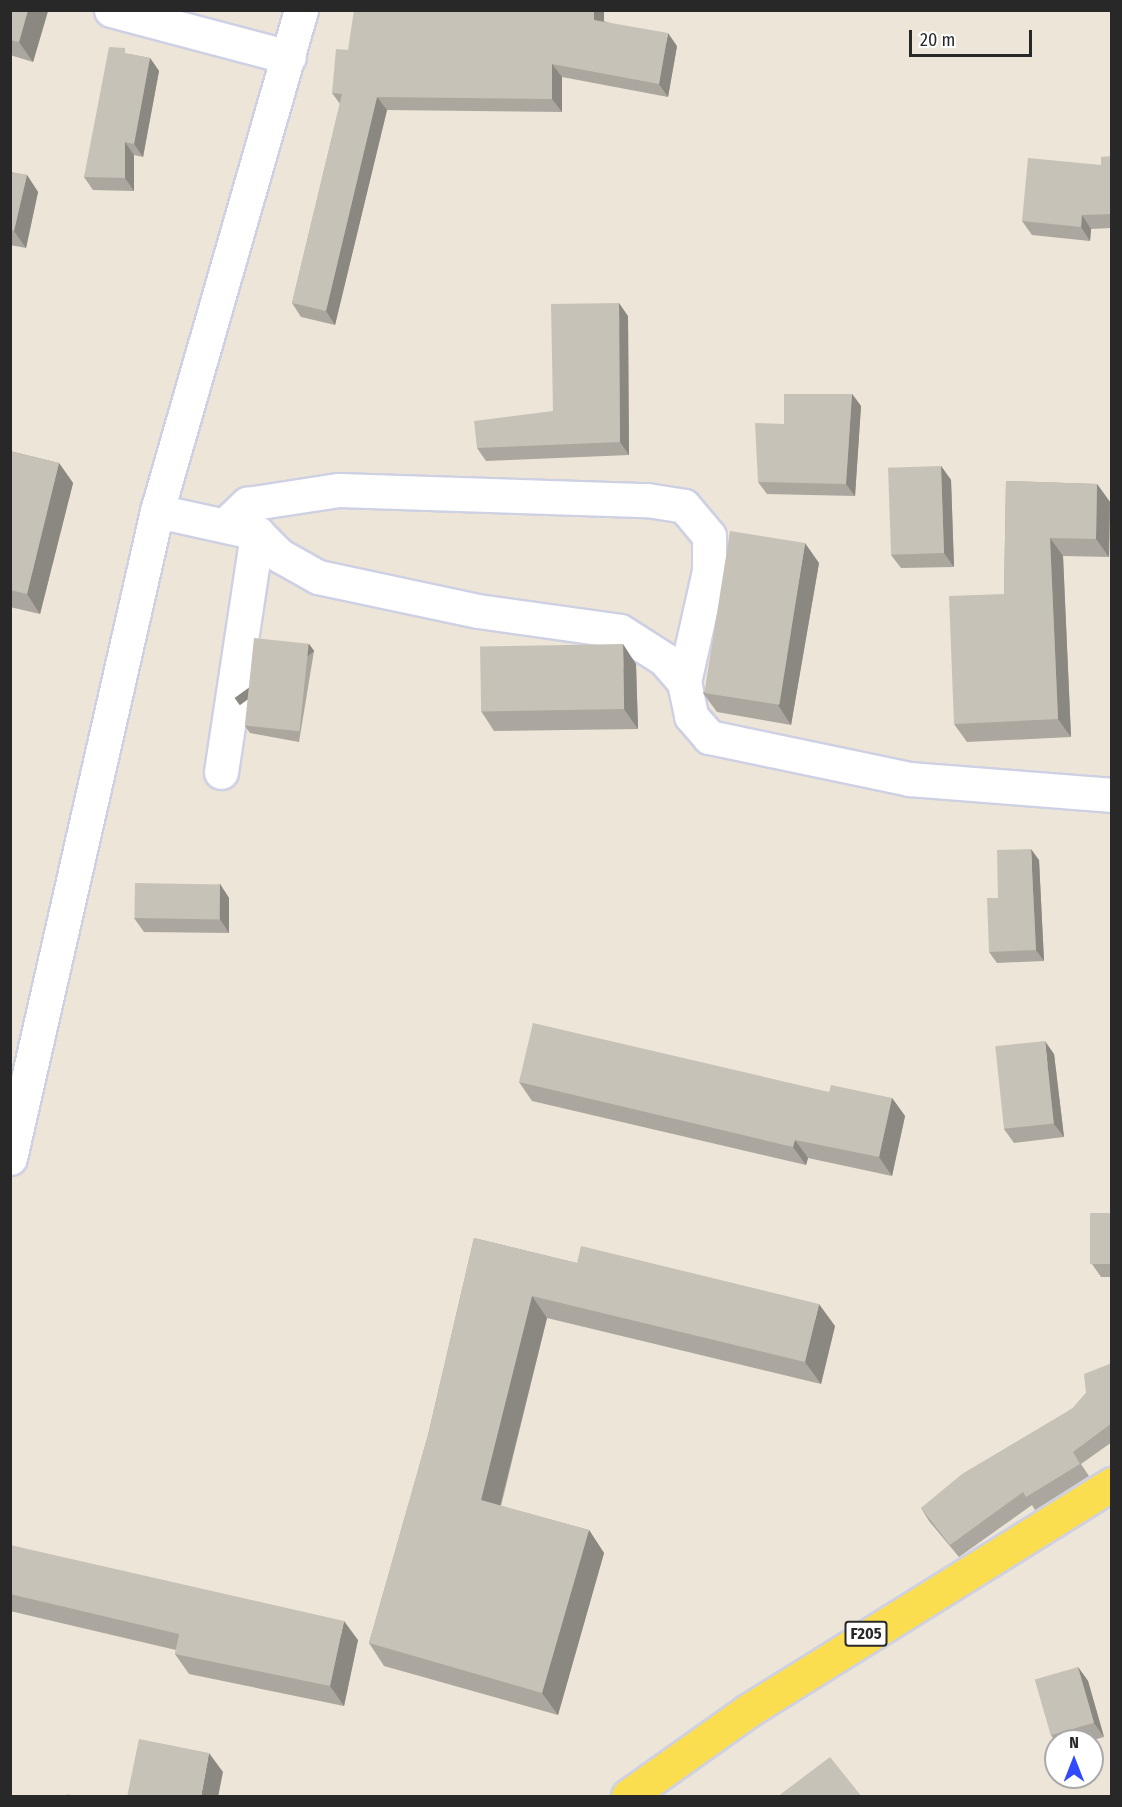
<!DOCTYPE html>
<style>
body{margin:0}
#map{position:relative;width:1122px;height:1807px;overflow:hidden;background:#ece5d8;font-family:"Fira Sans Condensed",sans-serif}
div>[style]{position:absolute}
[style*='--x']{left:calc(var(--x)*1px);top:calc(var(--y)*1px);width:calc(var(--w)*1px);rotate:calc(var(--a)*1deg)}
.roads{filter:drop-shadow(2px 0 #ced0e3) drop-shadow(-2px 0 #ced0e3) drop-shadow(0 2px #ced0e3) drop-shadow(0 -2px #ced0e3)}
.street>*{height:33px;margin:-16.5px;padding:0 16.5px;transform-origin:16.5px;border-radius:16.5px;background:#fff}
.secondary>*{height:33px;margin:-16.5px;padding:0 16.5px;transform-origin:16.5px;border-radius:16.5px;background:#fff}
.primary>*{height:33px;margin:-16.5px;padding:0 16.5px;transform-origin:16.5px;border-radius:16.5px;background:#fade50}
.wall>*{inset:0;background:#aba79e}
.shaded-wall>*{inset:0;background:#8b8881;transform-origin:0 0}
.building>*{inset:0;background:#c7c2b8;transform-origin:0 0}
span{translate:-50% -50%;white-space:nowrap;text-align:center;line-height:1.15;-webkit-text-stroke:5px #fff;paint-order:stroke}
.shield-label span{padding:2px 4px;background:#fff;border:2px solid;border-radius:4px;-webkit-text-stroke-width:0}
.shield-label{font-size:16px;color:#282828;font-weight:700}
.frame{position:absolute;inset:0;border:12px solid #282828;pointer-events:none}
.north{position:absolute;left:1044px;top:1729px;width:60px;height:60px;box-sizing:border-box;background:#fff;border:2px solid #a9a9a9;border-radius:50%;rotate:0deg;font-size:16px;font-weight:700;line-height:24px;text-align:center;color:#282828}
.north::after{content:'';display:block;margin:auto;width:21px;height:27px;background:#324aff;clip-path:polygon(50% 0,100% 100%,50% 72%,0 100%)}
.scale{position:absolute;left:909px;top:30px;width:123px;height:27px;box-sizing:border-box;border:3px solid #282828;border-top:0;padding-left:8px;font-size:18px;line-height:21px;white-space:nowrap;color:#282828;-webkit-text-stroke:4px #fff;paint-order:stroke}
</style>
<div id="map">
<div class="roads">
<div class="street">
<i style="--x:111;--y:10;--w:184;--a:14.8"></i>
<i style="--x:157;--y:511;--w:102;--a:12.4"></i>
<i style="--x:257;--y:533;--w:31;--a:45"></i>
<i style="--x:279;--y:555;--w:45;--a:29.4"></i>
<i style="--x:318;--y:577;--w:164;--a:12"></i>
<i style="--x:478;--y:611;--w:143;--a:8"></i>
<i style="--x:620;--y:631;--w:52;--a:32.5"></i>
<i style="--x:664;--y:659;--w:30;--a:49"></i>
<i style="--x:684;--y:682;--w:35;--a:78"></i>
<i style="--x:691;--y:716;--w:28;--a:49"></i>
<i style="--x:709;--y:737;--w:205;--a:11.8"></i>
<i style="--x:910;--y:779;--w:203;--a:4.5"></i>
<i style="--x:227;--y:523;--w:28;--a:-44"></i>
<i style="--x:247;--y:504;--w:93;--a:-8.7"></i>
<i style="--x:339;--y:490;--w:308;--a:1.9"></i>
<i style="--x:647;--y:500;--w:37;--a:9"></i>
<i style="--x:684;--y:506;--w:39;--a:50"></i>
<i style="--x:709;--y:536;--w:35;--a:90"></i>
<i style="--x:709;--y:571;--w:114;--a:102.7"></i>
<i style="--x:221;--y:772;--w:242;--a:-81.4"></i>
</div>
<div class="secondary">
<i style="--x:10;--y:1158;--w:663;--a:-77.2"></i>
<i style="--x:157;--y:511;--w:521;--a:-73.96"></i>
</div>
<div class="primary">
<i style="--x:628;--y:1796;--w:148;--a:-35.4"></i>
<i style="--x:749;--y:1710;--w:428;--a:-31.9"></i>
</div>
</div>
<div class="wall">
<i style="clip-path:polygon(10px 10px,48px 11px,33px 62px,10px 55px)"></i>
<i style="clip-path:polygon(604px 10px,604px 21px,677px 46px,668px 97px,562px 77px,562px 112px,387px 110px,335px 325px,301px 317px,292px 303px,340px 104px,332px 93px,348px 50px)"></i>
<i style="clip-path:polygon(129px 54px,150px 58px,159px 71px,143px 157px,134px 155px,134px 191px,93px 190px,84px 177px)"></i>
<i style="clip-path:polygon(1112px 156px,1112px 228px,1091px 229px,1090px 241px,1032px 235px,1022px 221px,1101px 165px)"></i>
<i style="clip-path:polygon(10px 172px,27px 175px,38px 192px,26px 248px,10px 245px)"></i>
<i style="clip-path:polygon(628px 316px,629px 455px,486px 461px,477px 448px,553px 411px)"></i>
<i style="clip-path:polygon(852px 394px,861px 406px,855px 496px,767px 494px,758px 482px,784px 424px)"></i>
<i style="clip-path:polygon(10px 451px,59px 463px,73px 483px,40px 614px,10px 607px)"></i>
<i style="clip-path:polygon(941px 466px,951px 480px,954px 567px,901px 568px,891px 555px)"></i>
<i style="clip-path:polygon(1006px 481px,1097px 484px,1110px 502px,1109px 557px,1063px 556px,1071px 737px,967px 742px,954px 724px,1004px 594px)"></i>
<i style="clip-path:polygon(819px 563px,791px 725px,717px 712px,703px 693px)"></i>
<i style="clip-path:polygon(309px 644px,314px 651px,299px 742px,250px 733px,245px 726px)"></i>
<i style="clip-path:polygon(636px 664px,638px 729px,494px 731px,481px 711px)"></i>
<i style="clip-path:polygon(1039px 860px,1044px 961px,997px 963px,989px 952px,998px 898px)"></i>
<i style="clip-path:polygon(220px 884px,229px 898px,229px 933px,144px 932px,134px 918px)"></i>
<i style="clip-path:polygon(1054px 1054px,1064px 1137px,1014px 1143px,1004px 1129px)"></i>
<i style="clip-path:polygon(519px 1082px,829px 1092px,892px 1098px,905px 1116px,892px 1176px,808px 1158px,806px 1165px,532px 1101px)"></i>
<i style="clip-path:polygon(1112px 1213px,1112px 1277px,1101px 1277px,1092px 1264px)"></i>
<i style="clip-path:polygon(474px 1238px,835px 1326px,821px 1384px,547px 1318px,501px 1506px,589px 1530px,604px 1553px,558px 1715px,384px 1666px,369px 1643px,428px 1435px)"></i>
<i style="clip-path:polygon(1112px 1363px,1112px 1442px,1081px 1464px,1089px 1476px,1035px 1510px,1032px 1505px,959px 1557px,929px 1521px,921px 1508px,1073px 1408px)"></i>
<i style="clip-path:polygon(10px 1545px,358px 1640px,344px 1706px,189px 1674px,175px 1654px,176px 1650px,10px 1611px)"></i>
<i style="clip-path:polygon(1078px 1667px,1088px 1681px,1104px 1737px,1090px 1741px,1056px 1741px,1056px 1743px,1051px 1735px)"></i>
</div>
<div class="shaded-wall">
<i style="clip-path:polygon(28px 10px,48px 11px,33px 62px,19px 42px)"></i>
<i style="clip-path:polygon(594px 10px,604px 10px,604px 33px,594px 20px)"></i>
<i style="clip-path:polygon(668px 33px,677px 46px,668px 97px,659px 84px)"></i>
<i style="clip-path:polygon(150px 58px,159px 71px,143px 157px,134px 144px)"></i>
<i style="clip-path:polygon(552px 64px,562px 77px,562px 112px,552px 99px)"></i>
<i style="clip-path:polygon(377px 97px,387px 110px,335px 325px,326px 311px)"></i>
<i style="clip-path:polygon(125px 142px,134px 155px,134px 191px,125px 178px)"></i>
<i style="clip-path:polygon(27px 175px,38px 192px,26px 248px,14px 231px)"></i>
<i style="clip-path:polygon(1082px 215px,1091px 229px,1090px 241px,1081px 227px)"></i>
<i style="clip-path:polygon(619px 303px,628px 316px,629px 455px,620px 442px)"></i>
<i style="clip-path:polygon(852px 394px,861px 406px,855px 496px,846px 484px)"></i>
<i style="clip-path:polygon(59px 463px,73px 483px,40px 614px,27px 594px)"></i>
<i style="clip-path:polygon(941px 466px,951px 480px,954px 567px,944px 553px)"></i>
<i style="clip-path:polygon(1097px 484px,1110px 502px,1109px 557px,1096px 539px)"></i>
<i style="clip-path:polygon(1050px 538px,1063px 556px,1071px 737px,1058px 719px)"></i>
<i style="clip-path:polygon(805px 543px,819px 563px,791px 725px,778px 705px)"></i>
<i style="left:309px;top:644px;width:9px;height:92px;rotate:54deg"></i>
<i style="clip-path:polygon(623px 644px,636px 664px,638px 729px,624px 709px)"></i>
<i style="clip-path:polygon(1031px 849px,1039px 860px,1044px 961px,1036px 950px)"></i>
<i style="clip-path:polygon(220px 884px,229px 898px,229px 933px,220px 919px)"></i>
<i style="clip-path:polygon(1045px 1041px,1054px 1054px,1064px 1137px,1054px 1124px)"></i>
<i style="clip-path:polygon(892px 1098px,905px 1116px,892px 1176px,879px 1157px)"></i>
<i style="clip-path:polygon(795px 1140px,808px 1158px,806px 1165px,793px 1147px)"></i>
<i style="clip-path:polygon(532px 1296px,547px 1318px,496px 1522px,481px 1500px)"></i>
<i style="clip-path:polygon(819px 1304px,835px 1326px,821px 1384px,805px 1362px)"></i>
<i style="clip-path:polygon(589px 1530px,604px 1553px,558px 1715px,542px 1693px)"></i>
<i style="clip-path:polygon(344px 1621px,358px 1640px,344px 1706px,330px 1686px)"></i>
<i style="clip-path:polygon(1078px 1667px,1088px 1681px,1104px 1737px,1094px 1723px)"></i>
<i style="clip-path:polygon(209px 1753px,223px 1772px,218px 1797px,201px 1797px)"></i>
</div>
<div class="building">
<i style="clip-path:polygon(10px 10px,28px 10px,19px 42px,10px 40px)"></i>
<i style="clip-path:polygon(354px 10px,594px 10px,594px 20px,668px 33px,659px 84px,552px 64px,552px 99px,377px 97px,326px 311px,292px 303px,342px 94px,332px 93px,336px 49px,348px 50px)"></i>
<i style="clip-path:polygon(109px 47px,125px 48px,125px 53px,150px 58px,134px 144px,125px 142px,125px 178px,84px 177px)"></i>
<i style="clip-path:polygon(1112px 156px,1112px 214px,1082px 215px,1081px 227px,1022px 221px,1028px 158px,1101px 165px,1101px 157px)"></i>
<i style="clip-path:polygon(10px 172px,27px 175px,14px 231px,10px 230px)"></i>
<i style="clip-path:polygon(619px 303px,620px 442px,477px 448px,474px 421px,553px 411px,551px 304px)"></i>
<i style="clip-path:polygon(784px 394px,852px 394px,846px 484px,758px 482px,755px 423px,784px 424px)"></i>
<i style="clip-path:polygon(10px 451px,59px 463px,27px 594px,10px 590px)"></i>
<i style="left:941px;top:466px;width:87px;height:53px;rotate:88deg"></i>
<i style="clip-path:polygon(1006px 481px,1097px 484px,1096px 539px,1050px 538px,1058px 719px,954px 724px,949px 596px,1004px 594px)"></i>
<i style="left:730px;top:531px;width:76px;height:164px;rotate:9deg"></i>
<i style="left:254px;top:638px;width:55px;height:88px;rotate:6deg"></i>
<i style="left:623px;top:644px;width:65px;height:143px;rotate:89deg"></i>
<i style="clip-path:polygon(1031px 849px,1036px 950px,989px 952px,987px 898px,998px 898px,997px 850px)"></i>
<i style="left:135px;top:883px;width:85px;height:35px;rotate:1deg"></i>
<i style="clip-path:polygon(533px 1023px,829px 1092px,831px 1085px,892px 1098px,879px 1157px,795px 1140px,793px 1147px,519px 1082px)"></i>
<i style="left:1045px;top:1041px;width:83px;height:50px;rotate:84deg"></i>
<i style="left:1090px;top:1213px;width:22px;height:51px"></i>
<i style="clip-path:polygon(474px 1238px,577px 1263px,581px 1246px,819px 1304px,805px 1362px,532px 1296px,481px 1500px,589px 1530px,542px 1693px,369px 1643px,428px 1435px)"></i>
<i style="clip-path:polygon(1112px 1363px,1112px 1423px,1073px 1452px,1080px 1464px,1026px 1497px,1023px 1492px,950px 1545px,921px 1508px,962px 1474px,1073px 1408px,1086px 1393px,1084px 1374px)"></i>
<i style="clip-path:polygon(10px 1545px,344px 1621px,330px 1686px,175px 1654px,179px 1634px,10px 1594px)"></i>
<i style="left:1078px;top:1667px;width:58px;height:45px;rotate:74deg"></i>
<i style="clip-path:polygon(139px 1739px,209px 1753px,201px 1797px,127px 1797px)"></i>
<i style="clip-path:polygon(830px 1757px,862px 1797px,777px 1797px)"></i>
<i style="clip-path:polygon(67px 1794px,80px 1797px,67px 1797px)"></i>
</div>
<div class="shield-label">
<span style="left:866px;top:1634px">F205</span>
</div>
<div class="frame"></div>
<div class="north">N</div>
<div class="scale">20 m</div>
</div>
